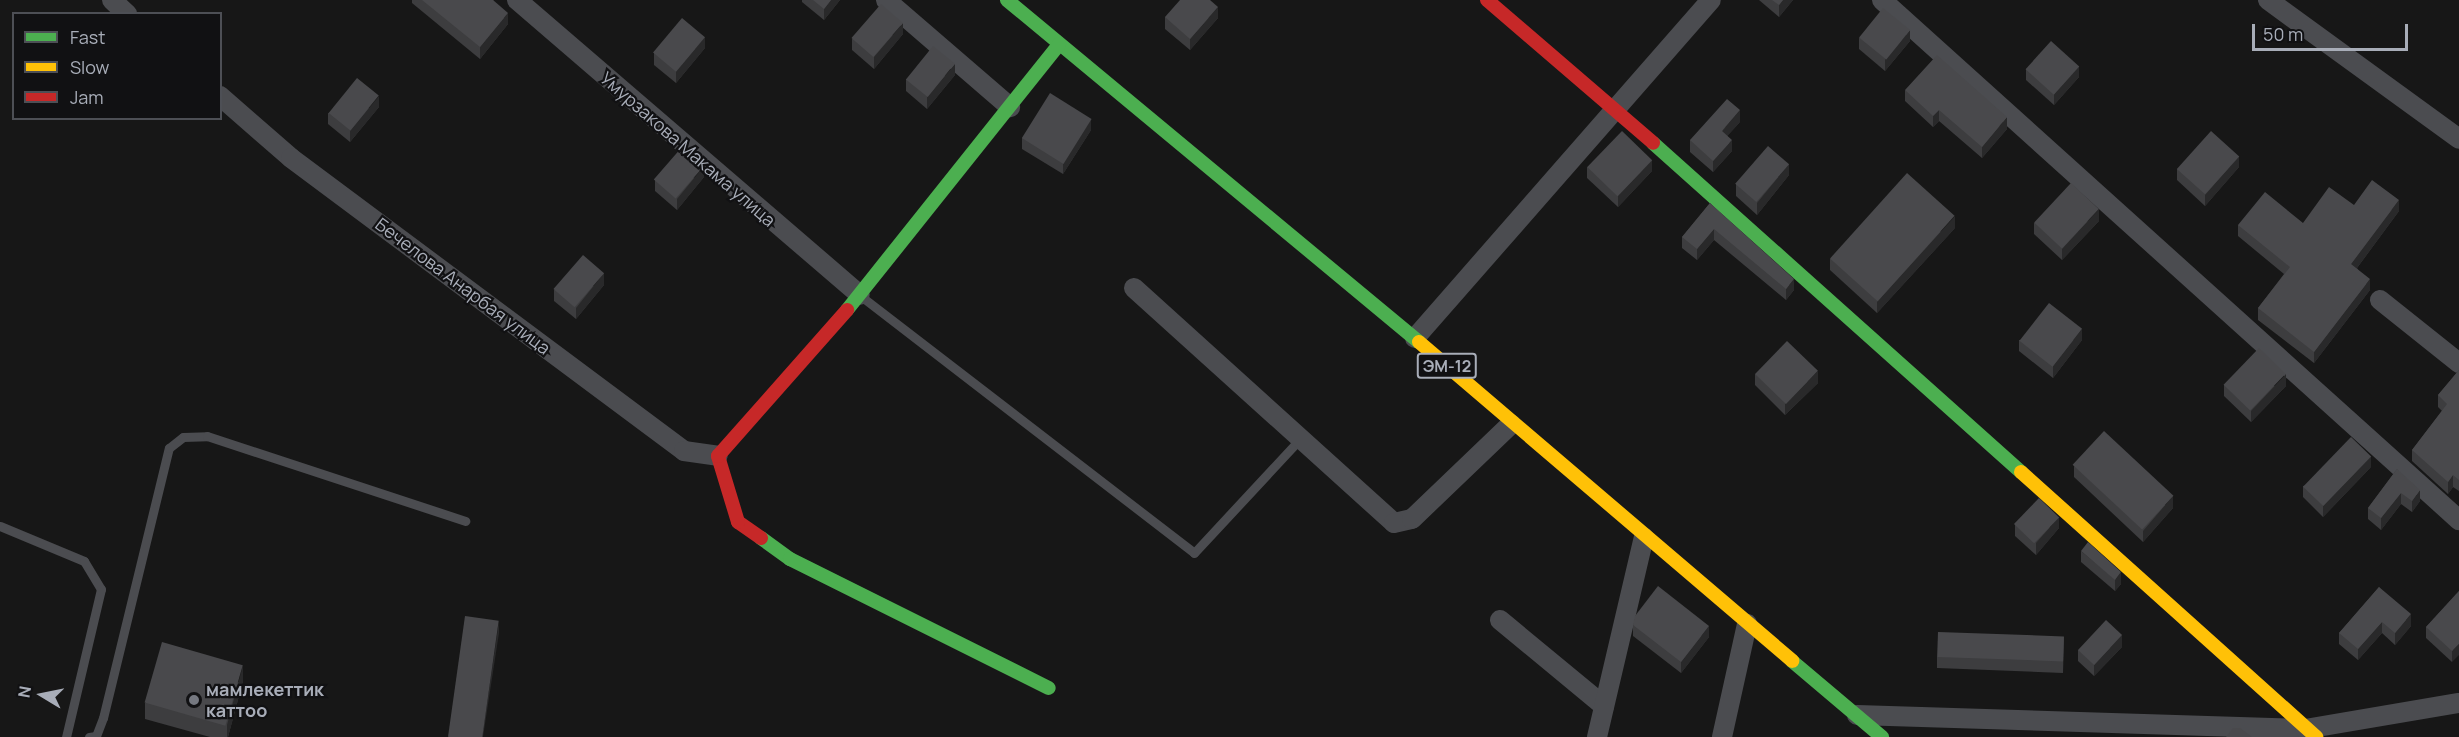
<!DOCTYPE html>
<meta charset="utf-8">
<style>
body{margin:0}
#map{position:relative;width:2459px;height:737px;overflow:hidden;background:#171717;font-family:Manrope,sans-serif}
div>[style]{position:absolute}
[style*='--x']{left:calc(var(--x)*1px);top:calc(var(--y)*1px);width:calc(var(--w)*1px);rotate:calc(var(--a)*1deg)}
.lane>*{height:9px;margin:-4.5px;padding:0 4.5px;transform-origin:4.5px;border-radius:4.5px;background:#4b4c50}
.street>*{height:20px;margin:-10px;padding:0 10px;transform-origin:10px;border-radius:10px;background:#4b4c50}
.fast>*{height:14px;margin:-7px;padding:0 7px;transform-origin:7px;border-radius:7px;background:#4caf50}
.slow>*{height:14px;margin:-7px;padding:0 7px;transform-origin:7px;border-radius:7px;background:#ffc107}
.jam>*{height:14px;margin:-7px;padding:0 7px;transform-origin:7px;border-radius:7px;background:#c62828}
.wall>*{inset:0;background:#3d3d3f}
.shaded-wall>*{inset:0;background:#29292a}
.building>*{inset:0;background:#49494c;transform-origin:0 0}
.dots>*{width:16px;height:16px;translate:-50% -50%;box-sizing:border-box;border:3px solid #111113;border-radius:50%}
span{translate:-50% -50%;white-space:nowrap;text-align:center;line-height:1.15;-webkit-text-stroke:4.5px #111113;paint-order:stroke}
.shield-label span{padding:2px 4px;background:#111113;border:2px solid;border-radius:4px;-webkit-text-stroke-width:0}
.shield-label{font-size:16px;color:#a8adb8;font-weight:700}
.street-label{font-size:18px;color:#a8adb8}
.poi-label{font-size:18px;color:#a8adb8;font-weight:700}
.left{translate:0 -50%;text-align:left}
.legend{position:absolute;left:12px;top:12px;width:210px;height:108px;box-sizing:border-box;background:#111113;border:2px solid #4d4f55;margin:0;padding:8px 10px;list-style:none;font-size:18px;color:#a8adb8}
.legend li{display:flex;align-items:center;gap:12px;height:30px}
.legend b{width:30px;border:2px solid #4d4f55}
.north{position:absolute;left:12px;top:665px;width:60px;height:60px;-webkit-text-stroke:4px #111113;paint-order:stroke;rotate:280deg;font-size:16px;font-weight:700;line-height:24px;text-align:center;color:#a8adb8}
.north::after{content:'';display:block;margin:auto;width:21px;height:27px;background:#a8adb8;clip-path:polygon(50% 0,100% 100%,50% 72%,0 100%)}
.scale{position:absolute;left:2252px;top:24px;width:156px;height:27px;box-sizing:border-box;border:3px solid #a8adb8;border-top:0;padding-left:8px;font-size:18px;line-height:21px;white-space:nowrap;color:#a8adb8;-webkit-text-stroke:4px #111113;paint-order:stroke}
</style>
<div id="map">
<div class="lane">
<i style="--x:862;--y:297;--w:419;--a:37.6"></i>
<i style="--x:1194;--y:553;--w:157;--a:-47.1"></i>
<i style="--x:0;--y:526;--w:91;--a:22.6"></i>
<i style="--x:84;--y:561;--w:33;--a:59"></i>
<i style="--x:101;--y:589;--w:152;--a:103.3"></i>
<i style="--x:89;--y:737;--w:7;--a:-8"></i>
<i style="--x:96;--y:736;--w:19;--a:-69"></i>
<i style="--x:103;--y:718;--w:278;--a:-76.3"></i>
<i style="--x:169;--y:448;--w:18;--a:-38"></i>
<i style="--x:183;--y:437;--w:24;--a:-2"></i>
<i style="--x:207;--y:436;--w:272;--a:18.2"></i>
</div>
<div class="street">
<i style="--x:112;--y:0;--w:21;--a:43"></i>
<i style="--x:517;--y:0;--w:452;--a:40.7"></i>
<i style="--x:886;--y:0;--w:164;--a:40.8"></i>
<i style="--x:1882;--y:0;--w:777;--a:42.03"></i>
<i style="--x:2268;--y:0;--w:236;--a:36"></i>
<i style="--x:220;--y:96;--w:94;--a:41.1"></i>
<i style="--x:291;--y:158;--w:490;--a:36.7"></i>
<i style="--x:684;--y:451;--w:34;--a:8"></i>
<i style="--x:1134;--y:288;--w:350;--a:42.1"></i>
<i style="--x:1394;--y:523;--w:18;--a:-13"></i>
<i style="--x:1412;--y:519;--w:137;--a:-43.8"></i>
<i style="--x:2380;--y:300;--w:101;--a:38.6"></i>
<i style="--x:1415;--y:338;--w:449;--a:-48.8"></i>
<i style="--x:1500;--y:620;--w:135;--a:39.6"></i>
<i style="--x:1857;--y:715;--w:448;--a:1.8"></i>
<i style="--x:2305;--y:729;--w:156;--a:-9.6"></i>
<i style="--x:1597;--y:737;--w:205;--a:-76.8"></i>
<i style="--x:1722;--y:737;--w:116;--a:-77.5"></i>
</div>
<div class="fast">
<i style="--x:1007;--y:0;--w:535;--a:39.7"></i>
<i style="--x:1653;--y:143;--w:494;--a:41.8"></i>
<i style="--x:847;--y:310;--w:340;--a:-51.4"></i>
<i style="--x:761;--y:538;--w:36;--a:36"></i>
<i style="--x:790;--y:559;--w:289;--a:26.5"></i>
<i style="--x:1792;--y:661;--w:118;--a:40.2"></i>
</div>
<div class="slow">
<i style="--x:1419;--y:342;--w:491;--a:40.5"></i>
<i style="--x:2021;--y:472;--w:397;--a:41.9"></i>
</div>
<div class="jam">
<i style="--x:1487;--y:0;--w:219;--a:40.7"></i>
<i style="--x:761;--y:538;--w:28;--a:-145"></i>
<i style="--x:738;--y:522;--w:69;--a:-106.9"></i>
<i style="--x:718;--y:456;--w:195;--a:-48.5"></i>
</div>
<div class="wall">
<i style="clip-path:polygon(412px 0,493px 0,508px 24px,480px 59px,412px 3px)"></i>
<i style="clip-path:polygon(802px 0,840px 0,824px 20px,802px 2px)"></i>
<i style="clip-path:polygon(1759px 0,1793px 0,1779px 17px)"></i>
<i style="clip-path:polygon(1165px 17px,1218px 18px,1190px 50px,1165px 29px)"></i>
<i style="clip-path:polygon(903px 34px,874px 69px,852px 50px,852px 39px)"></i>
<i style="clip-path:polygon(1859px 38px,1910px 41px,1885px 71px,1859px 49px)"></i>
<i style="clip-path:polygon(705px 48px,676px 83px,654px 65px,654px 53px)"></i>
<i style="clip-path:polygon(2026px 69px,2079px 77px,2054px 105px,2026px 80px)"></i>
<i style="clip-path:polygon(955px 75px,927px 109px,906px 91px,906px 79px)"></i>
<i style="clip-path:polygon(1905px 90px,2007px 129px,1982px 158px,1939px 121px,1933px 127px,1905px 101px)"></i>
<i style="clip-path:polygon(379px 107px,350px 142px,328px 124px,328px 113px)"></i>
<i style="clip-path:polygon(1740px 122px,1727px 136px,1732px 151px,1713px 172px,1690px 152px,1690px 140px)"></i>
<i style="clip-path:polygon(1091px 130px,1063px 174px,1022px 149px,1022px 138px)"></i>
<i style="clip-path:polygon(1587px 167px,1652px 171px,1618px 207px,1587px 178px)"></i>
<i style="clip-path:polygon(2239px 167px,2205px 206px,2177px 180px,2177px 169px)"></i>
<i style="clip-path:polygon(1789px 175px,1757px 215px,1736px 196px,1736px 184px)"></i>
<i style="clip-path:polygon(704px 177px,677px 210px,655px 191px,655px 180px)"></i>
<i style="clip-path:polygon(1710px 203px,1794px 290px,1786px 300px,1714px 240px,1697px 260px,1682px 248px,1682px 237px)"></i>
<i style="clip-path:polygon(2354px 205px,2399px 211px,2357px 268px,2370px 290px,2314px 363px,2258px 320px,2258px 308px,2284px 274px,2238px 236px,2238px 225px,2303px 223px)"></i>
<i style="clip-path:polygon(2099px 221px,2062px 260px,2034px 234px,2034px 223px)"></i>
<i style="clip-path:polygon(1955px 228px,1877px 313px,1830px 270px,1830px 259px)"></i>
<i style="clip-path:polygon(604px 285px,576px 319px,554px 301px,554px 290px)"></i>
<i style="clip-path:polygon(2019px 340px,2082px 340px,2053px 378px,2019px 351px)"></i>
<i style="clip-path:polygon(2459px 370px,2459px 491px,2453px 487px,2448px 494px,2412px 461px,2412px 450px,2442px 411px,2438px 407px,2438px 395px)"></i>
<i style="clip-path:polygon(1755px 374px,1818px 383px,1785px 415px,1755px 385px)"></i>
<i style="clip-path:polygon(2224px 385px,2286px 386px,2251px 422px,2224px 396px)"></i>
<i style="clip-path:polygon(2074px 466px,2173px 508px,2143px 542px,2074px 477px)"></i>
<i style="clip-path:polygon(2371px 467px,2323px 517px,2303px 497px,2303px 486px)"></i>
<i style="clip-path:polygon(2397px 469px,2420px 501px,2412px 512px,2401px 504px,2381px 530px,2368px 519px,2368px 508px)"></i>
<i style="clip-path:polygon(2015px 525px,2059px 528px,2036px 555px,2015px 536px)"></i>
<i style="clip-path:polygon(2081px 551px,2121px 584px,2115px 591px,2081px 562px)"></i>
<i style="clip-path:polygon(2379px 587px,2411px 626px,2395px 645px,2382px 633px,2358px 660px,2339px 644px,2339px 633px)"></i>
<i style="clip-path:polygon(2459px 591px,2452px 662px,2426px 638px,2426px 627px)"></i>
<i style="clip-path:polygon(1633px 625px,1709px 637px,1681px 673px,1633px 636px)"></i>
<i style="clip-path:polygon(2064px 637px,2063px 673px,1937px 668px,1937px 657px)"></i>
<i style="clip-path:polygon(2122px 647px,2094px 676px,2078px 661px,2078px 650px)"></i>
<i style="clip-path:polygon(243px 681px,228px 737px,210px 737px,145px 719px,145px 703px)"></i>
</div>
<div class="shaded-wall">
<i style="clip-path:polygon(831px 0,840px 0,824px 20px,824px 9px)"></i>
<i style="clip-path:polygon(1783px 0,1793px 0,1779px 17px,1779px 5px)"></i>
<i style="clip-path:polygon(1218px 7px,1218px 18px,1190px 50px,1190px 39px)"></i>
<i style="clip-path:polygon(508px 13px,508px 24px,480px 59px,480px 47px)"></i>
<i style="clip-path:polygon(903px 23px,903px 34px,874px 69px,874px 57px)"></i>
<i style="clip-path:polygon(1910px 30px,1910px 41px,1885px 71px,1885px 60px)"></i>
<i style="clip-path:polygon(705px 37px,705px 48px,676px 83px,676px 71px)"></i>
<i style="clip-path:polygon(955px 64px,955px 75px,927px 109px,927px 97px)"></i>
<i style="clip-path:polygon(2079px 66px,2079px 77px,2054px 105px,2054px 94px)"></i>
<i style="clip-path:polygon(379px 96px,379px 107px,350px 142px,350px 131px)"></i>
<i style="clip-path:polygon(1740px 110px,1740px 122px,1722px 142px,1722px 131px)"></i>
<i style="clip-path:polygon(1939px 110px,1939px 121px,1933px 127px,1933px 116px)"></i>
<i style="clip-path:polygon(2007px 117px,2007px 129px,1982px 158px,1982px 147px)"></i>
<i style="clip-path:polygon(1091px 119px,1091px 130px,1063px 174px,1063px 163px)"></i>
<i style="clip-path:polygon(1732px 140px,1732px 151px,1713px 172px,1713px 161px)"></i>
<i style="clip-path:polygon(2239px 156px,2239px 167px,2205px 206px,2205px 195px)"></i>
<i style="clip-path:polygon(1652px 160px,1652px 171px,1618px 207px,1618px 196px)"></i>
<i style="clip-path:polygon(1789px 164px,1789px 175px,1757px 215px,1757px 203px)"></i>
<i style="clip-path:polygon(704px 166px,704px 177px,677px 210px,677px 199px)"></i>
<i style="clip-path:polygon(2399px 200px,2399px 211px,2351px 276px,2351px 264px)"></i>
<i style="clip-path:polygon(2099px 209px,2099px 221px,2062px 260px,2062px 249px)"></i>
<i style="clip-path:polygon(1955px 216px,1955px 228px,1877px 313px,1877px 302px)"></i>
<i style="clip-path:polygon(1714px 229px,1714px 240px,1697px 260px,1697px 249px)"></i>
<i style="clip-path:polygon(604px 273px,604px 285px,576px 319px,576px 308px)"></i>
<i style="clip-path:polygon(1794px 279px,1794px 290px,1786px 300px,1786px 289px)"></i>
<i style="clip-path:polygon(2370px 279px,2370px 290px,2314px 363px,2314px 352px)"></i>
<i style="clip-path:polygon(2082px 329px,2082px 340px,2053px 378px,2053px 366px)"></i>
<i style="clip-path:polygon(1818px 371px,1818px 383px,1785px 415px,1785px 404px)"></i>
<i style="clip-path:polygon(2286px 374px,2286px 386px,2251px 422px,2251px 411px)"></i>
<i style="clip-path:polygon(2371px 456px,2371px 467px,2323px 517px,2323px 506px)"></i>
<i style="clip-path:polygon(2453px 475px,2453px 487px,2448px 494px,2448px 482px)"></i>
<i style="clip-path:polygon(2420px 490px,2420px 501px,2412px 512px,2412px 501px)"></i>
<i style="clip-path:polygon(2401px 493px,2401px 504px,2381px 530px,2381px 518px)"></i>
<i style="clip-path:polygon(2173px 496px,2173px 508px,2143px 542px,2143px 531px)"></i>
<i style="clip-path:polygon(2059px 517px,2059px 528px,2036px 555px,2036px 543px)"></i>
<i style="clip-path:polygon(2121px 572px,2121px 584px,2115px 591px,2115px 580px)"></i>
<i style="clip-path:polygon(2411px 614px,2411px 626px,2395px 645px,2395px 633px)"></i>
<i style="clip-path:polygon(499px 621px,499px 633px,483px 737px,482px 737px)"></i>
<i style="clip-path:polygon(2382px 622px,2382px 633px,2358px 660px,2358px 649px)"></i>
<i style="clip-path:polygon(1709px 626px,1709px 637px,1681px 673px,1681px 662px)"></i>
<i style="clip-path:polygon(2122px 635px,2122px 647px,2094px 676px,2094px 665px)"></i>
<i style="clip-path:polygon(2459px 644px,2459px 655px,2452px 662px,2452px 651px)"></i>
<i style="clip-path:polygon(243px 665px,243px 681px,228px 737px,227px 737px,227px 725px)"></i>
</div>
<div class="building">
<i style="clip-path:polygon(422px 0,493px 0,508px 13px,480px 47px)"></i>
<i style="clip-path:polygon(813px 0,831px 0,824px 9px)"></i>
<i style="clip-path:polygon(1180px 0,1210px 0,1218px 7px,1190px 39px,1165px 17px)"></i>
<i style="clip-path:polygon(1772px 0,1783px 0,1779px 5px)"></i>
<i style="left:881px;top:4px;width:29px;height:45px;rotate:41deg"></i>
<i style="left:1883px;top:8px;width:35px;height:38px;rotate:39deg"></i>
<i style="left:682px;top:18px;width:30px;height:45px;rotate:40deg"></i>
<i style="left:2051px;top:41px;width:38px;height:38px;rotate:42deg"></i>
<i style="left:933px;top:46px;width:28px;height:43px;rotate:39deg"></i>
<i style="clip-path:polygon(1937px 55px,2007px 117px,1982px 147px,1939px 110px,1933px 116px,1905px 90px)"></i>
<i style="left:357px;top:78px;width:28px;height:45px;rotate:39deg"></i>
<i style="left:1050px;top:93px;width:49px;height:53px;rotate:32deg"></i>
<i style="clip-path:polygon(1727px 99px,1740px 110px,1722px 131px,1732px 140px,1713px 161px,1690px 140px)"></i>
<i style="left:1622px;top:131px;width:42px;height:50px;rotate:44deg"></i>
<i style="left:2211px;top:131px;width:38px;height:51px;rotate:42deg"></i>
<i style="left:1768px;top:146px;width:28px;height:50px;rotate:41deg"></i>
<i style="left:682px;top:147px;width:29px;height:43px;rotate:41deg"></i>
<i style="left:1907px;top:173px;width:64px;height:115px;rotate:42deg"></i>
<i style="clip-path:polygon(2372px 180px,2399px 200px,2351px 264px,2370px 279px,2314px 352px,2258px 308px,2290px 267px,2238px 225px,2265px 192px,2303px 223px,2329px 187px,2354px 205px)"></i>
<i style="left:2071px;top:183px;width:38px;height:54px;rotate:43deg"></i>
<i style="clip-path:polygon(1710px 203px,1794px 279px,1786px 289px,1714px 229px,1697px 249px,1682px 237px)"></i>
<i style="left:583px;top:255px;width:28px;height:45px;rotate:41deg"></i>
<i style="left:2049px;top:303px;width:42px;height:48px;rotate:38deg"></i>
<i style="left:1787px;top:341px;width:43px;height:46px;rotate:44deg"></i>
<i style="left:2259px;top:348px;width:37px;height:51px;rotate:44deg"></i>
<i style="clip-path:polygon(2459px 370px,2459px 480px,2453px 475px,2448px 482px,2412px 450px,2447px 404px,2438px 395px)"></i>
<i style="left:2104px;top:431px;width:95px;height:46px;rotate:43deg"></i>
<i style="left:2351px;top:437px;width:28px;height:69px;rotate:44deg"></i>
<i style="clip-path:polygon(2397px 469px,2420px 490px,2412px 501px,2401px 493px,2381px 518px,2368px 508px)"></i>
<i style="left:2039px;top:498px;width:28px;height:36px;rotate:44deg"></i>
<i style="clip-path:polygon(2088px 542px,2121px 572px,2115px 580px,2081px 551px)"></i>
<i style="clip-path:polygon(1658px 586px,1709px 626px,1681px 662px,1633px 625px,1635px 616px)"></i>
<i style="clip-path:polygon(2379px 587px,2411px 614px,2395px 633px,2382px 622px,2358px 649px,2339px 633px)"></i>
<i style="clip-path:polygon(2459px 591px,2459px 644px,2452px 651px,2426px 627px)"></i>
<i style="left:465px;top:616px;width:34px;height:122px;rotate:8deg"></i>
<i style="left:2106px;top:620px;width:22px;height:41px;rotate:43deg"></i>
<i style="left:1938px;top:632px;width:126px;height:25px;rotate:2deg"></i>
<i style="left:162px;top:642px;width:84px;height:63px;rotate:16deg"></i>
<i style="clip-path:polygon(2233px 728px,2240px 728px,2252px 737px,2226px 737px)"></i>
</div>
<div class="dots">
<i style="left:194px;top:700px;background:#757880"></i>
</div>
<div class="shield-label">
<span style="left:1447px;top:366px">ЭМ-12</span>
</div>
<div class="street-label">
<span style="left:688px;top:149px;rotate:41deg">Умурзакова Макама улица</span>
<span style="left:463px;top:286px;rotate:37deg">Бечелова Анарбая улица</span>
</div>
<div class="poi-label">
<span class="left" style="left:206px;top:700px">мамлекеттик<br>каттоо</span>
</div>
<ul class="legend">
<li><b style="height:8px;background:#4caf50"></b>Fast</li>
<li><b style="height:8px;background:#ffc107"></b>Slow</li>
<li><b style="height:8px;background:#c62828"></b>Jam</li>
</ul>
<div class="north">N</div>
<div class="scale">50 m</div>
</div>
